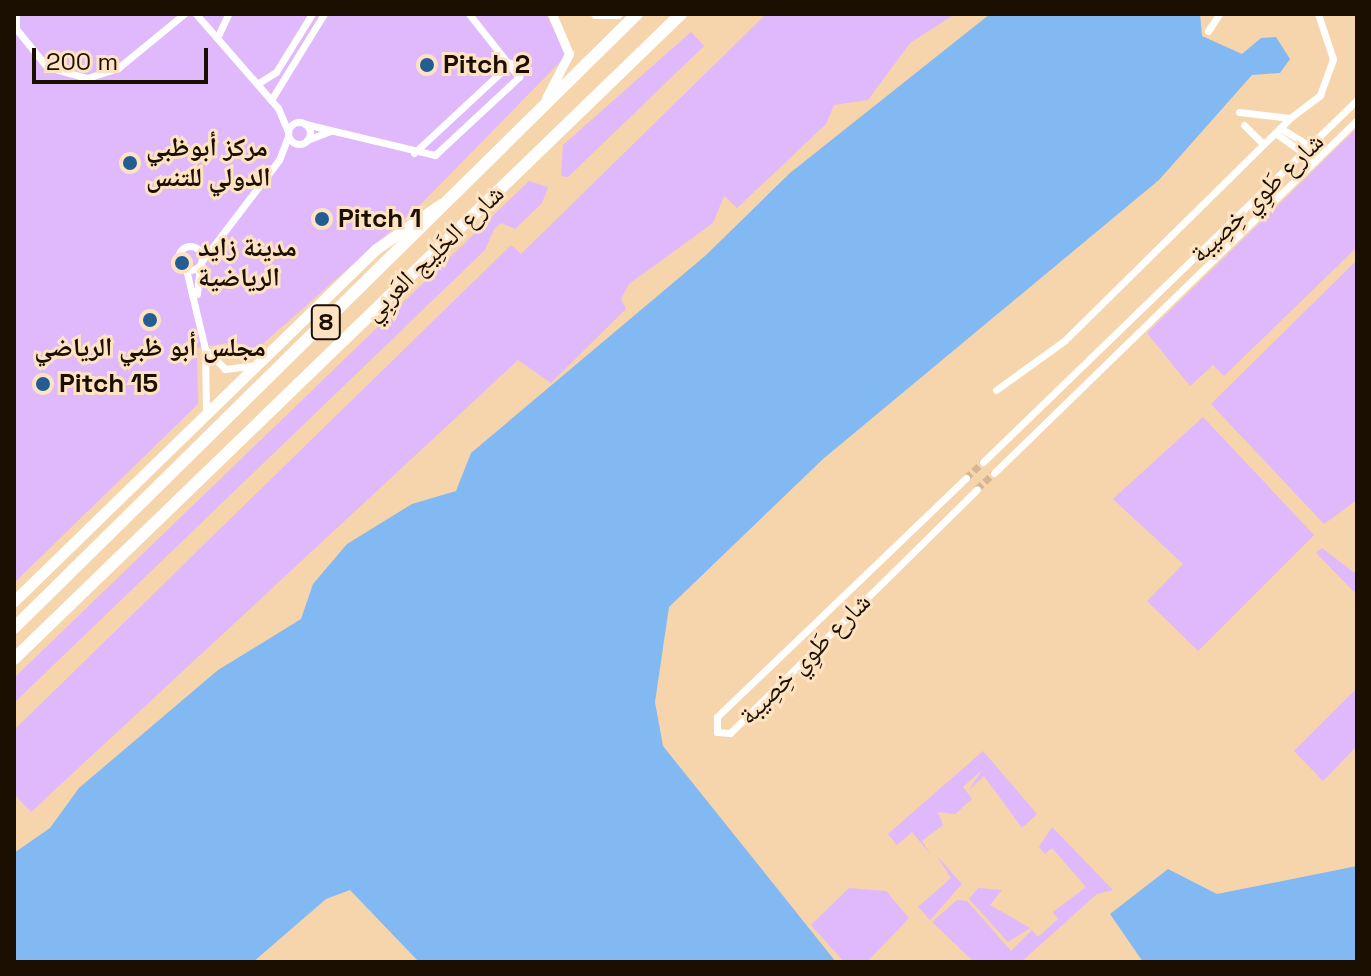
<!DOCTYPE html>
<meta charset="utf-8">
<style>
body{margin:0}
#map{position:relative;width:1371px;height:976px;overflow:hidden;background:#f6d4ac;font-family:"Space Grotesk","Noto Naskh Arabic",sans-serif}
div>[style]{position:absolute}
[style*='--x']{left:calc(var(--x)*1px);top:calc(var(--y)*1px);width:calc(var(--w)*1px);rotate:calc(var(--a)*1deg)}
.green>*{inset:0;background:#dfb9fb}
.water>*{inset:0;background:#83b9f3}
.minor-tunnel>*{height:7px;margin-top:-3.5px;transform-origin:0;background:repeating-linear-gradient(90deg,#d5b692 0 7px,transparent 0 10.5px)}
.minor>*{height:7px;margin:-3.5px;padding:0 3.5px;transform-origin:3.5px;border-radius:3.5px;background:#fff}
.minor>.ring{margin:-3.5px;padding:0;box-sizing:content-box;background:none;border:7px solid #fff;border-radius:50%}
.tertiary>*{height:9px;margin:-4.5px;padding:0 4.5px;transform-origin:4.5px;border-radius:4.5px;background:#fff}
.primary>*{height:11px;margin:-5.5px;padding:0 5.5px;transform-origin:5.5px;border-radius:5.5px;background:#fff}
.trunk>*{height:12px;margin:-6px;padding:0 6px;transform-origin:6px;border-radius:6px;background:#fff}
.dots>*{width:22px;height:22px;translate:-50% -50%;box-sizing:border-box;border:4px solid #fee3c3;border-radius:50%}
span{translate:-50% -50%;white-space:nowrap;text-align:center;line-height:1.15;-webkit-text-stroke:6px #fee3c3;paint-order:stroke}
.shield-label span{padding:2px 6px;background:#fee3c3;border:2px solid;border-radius:6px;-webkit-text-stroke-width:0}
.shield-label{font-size:24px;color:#1b0f02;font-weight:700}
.poi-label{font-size:26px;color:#1b0f02;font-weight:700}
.left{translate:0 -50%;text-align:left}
.street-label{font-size:26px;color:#1b0f02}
.frame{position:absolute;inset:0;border:16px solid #1b0f02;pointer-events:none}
.scale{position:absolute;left:32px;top:48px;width:176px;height:36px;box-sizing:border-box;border:4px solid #1b0f02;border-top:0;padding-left:10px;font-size:24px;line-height:28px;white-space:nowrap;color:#1b0f02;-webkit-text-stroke:6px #fee3c3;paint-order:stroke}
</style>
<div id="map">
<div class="green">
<i style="clip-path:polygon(14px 14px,546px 14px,567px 55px,419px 206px,249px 356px,235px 342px,197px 348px,198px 404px,14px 583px)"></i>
<i style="clip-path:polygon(766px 14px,955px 14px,910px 43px,868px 100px,834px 105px,826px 124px,737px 208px,724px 196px,713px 223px,629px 284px,621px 299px,626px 309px,551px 383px,518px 360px,31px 812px,14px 794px,14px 730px,511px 245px,521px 254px)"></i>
<i style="clip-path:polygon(691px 32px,704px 46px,568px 177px,561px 176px,563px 145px)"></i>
<i style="clip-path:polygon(1357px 128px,1357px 247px,1224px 376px,1213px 365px,1190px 386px,1147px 333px)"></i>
<i style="clip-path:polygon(529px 181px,548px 187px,542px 203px,515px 229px,501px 223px,494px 229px,485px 250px,14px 703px,14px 678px)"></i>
<i style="clip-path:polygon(1357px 260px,1357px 500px,1324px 524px,1211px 404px)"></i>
<i style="clip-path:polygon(1203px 417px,1314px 535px,1198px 651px,1147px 601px,1183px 564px,1113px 499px)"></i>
<i style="clip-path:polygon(1322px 548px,1357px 575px,1357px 595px,1316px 553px)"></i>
<i style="clip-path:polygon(1357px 688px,1357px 746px,1323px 781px,1294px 751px)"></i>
<i style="clip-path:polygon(983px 751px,1037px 814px,1022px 828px,984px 776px,969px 790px,982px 770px,963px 787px,972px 799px,955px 814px,938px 812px,943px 825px,922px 841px,931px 855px,912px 832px,897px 845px,888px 834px)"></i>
<i style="clip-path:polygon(1052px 827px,1113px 890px,1097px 894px,1021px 962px,974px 962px,932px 922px,957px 900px,967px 901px,1011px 951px,1032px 930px,1038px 937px,1058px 919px,1053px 912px,1086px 887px,1052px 848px,1045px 854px,1039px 847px)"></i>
<i style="clip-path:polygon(937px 856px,962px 884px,930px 920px,918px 907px,951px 878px)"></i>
<i style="clip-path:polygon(849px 888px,886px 891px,909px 918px,867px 962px,844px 962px,811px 925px)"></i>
<i style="clip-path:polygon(978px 888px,1002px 890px,990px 905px,1030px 928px,1008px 942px,969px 899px)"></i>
</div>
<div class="water">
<i style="clip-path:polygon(990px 14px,1200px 14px,1202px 36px,1242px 54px,1261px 38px,1276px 37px,1290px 59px,1280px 73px,1252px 75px,1159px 180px,823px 459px,669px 607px,655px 702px,663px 746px,836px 962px,419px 962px,350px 890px,326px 899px,253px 962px,14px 962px,14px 853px,50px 828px,79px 788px,218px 670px,301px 619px,313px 584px,347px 544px,412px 504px,456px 491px,471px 453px,705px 256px,790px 173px)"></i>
<i style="clip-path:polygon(1357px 866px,1357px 962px,1143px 962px,1110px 914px,1168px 869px,1217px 894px)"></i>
</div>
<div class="minor-tunnel">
<i style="--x:966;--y:478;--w:23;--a:-43"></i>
<i style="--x:977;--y:489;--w:23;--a:-43"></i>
</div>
<div class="minor">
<i style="--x:196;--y:14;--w:125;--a:48.9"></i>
<i style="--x:278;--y:108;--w:26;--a:67"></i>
<i style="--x:16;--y:29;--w:15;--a:-90"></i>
<i style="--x:17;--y:30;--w:48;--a:51"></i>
<i style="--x:47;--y:67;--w:41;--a:15.4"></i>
<i style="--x:87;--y:78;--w:33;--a:-18"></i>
<i style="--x:118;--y:68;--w:85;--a:-39.3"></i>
<i style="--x:1208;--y:31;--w:20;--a:-57"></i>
<i style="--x:217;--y:38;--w:26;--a:-65"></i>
<i style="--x:257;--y:84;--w:22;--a:-32"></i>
<i style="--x:276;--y:72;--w:68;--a:-58.2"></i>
<i style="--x:271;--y:100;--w:101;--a:-58.4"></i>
<i style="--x:1239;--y:112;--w:51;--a:6.7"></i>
<i style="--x:1290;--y:118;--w:38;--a:-37"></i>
<i style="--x:1320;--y:95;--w:38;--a:-70"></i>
<i style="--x:1333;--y:59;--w:47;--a:-108.4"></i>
<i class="ring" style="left:288px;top:122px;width:15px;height:15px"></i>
<i style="--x:305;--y:124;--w:134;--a:13.4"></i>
<i style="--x:435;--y:155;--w:115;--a:-42.9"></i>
<i style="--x:519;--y:77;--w:80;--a:-128.4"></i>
<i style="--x:1244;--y:125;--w:27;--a:45"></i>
<i style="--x:1280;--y:128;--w:35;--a:31"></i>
<i style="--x:1275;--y:133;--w:49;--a:35"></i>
<i style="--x:307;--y:140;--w:25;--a:-21"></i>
<i style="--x:414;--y:153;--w:132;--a:-42.9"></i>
<i class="ring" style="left:178px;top:246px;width:17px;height:17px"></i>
<i style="--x:202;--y:261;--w:127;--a:-52.7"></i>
<i style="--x:279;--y:160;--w:25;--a:-69"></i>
<i style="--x:186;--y:269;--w:82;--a:76.6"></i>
<i style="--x:205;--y:349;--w:63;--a:89.1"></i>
<i style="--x:197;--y:294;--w:28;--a:-84"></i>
<i style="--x:205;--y:349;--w:28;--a:45"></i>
<i style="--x:225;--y:369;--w:26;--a:-7"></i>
<i style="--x:996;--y:390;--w:84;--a:-35.8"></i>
<i style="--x:1064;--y:341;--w:317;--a:-44.6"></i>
<i style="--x:983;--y:462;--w:520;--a:-44.07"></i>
<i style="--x:994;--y:473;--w:506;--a:-44.2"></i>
<i style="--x:966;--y:478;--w:345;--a:136.2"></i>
<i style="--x:717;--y:717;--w:15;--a:90"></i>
<i style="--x:717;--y:732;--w:13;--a:4"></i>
<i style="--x:730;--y:733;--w:347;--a:-44.6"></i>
</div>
<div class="tertiary">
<i style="--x:595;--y:14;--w:23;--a:0"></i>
<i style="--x:546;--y:98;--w:50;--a:-62.4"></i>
<i style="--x:569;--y:54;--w:43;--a:-113"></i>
</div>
<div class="primary">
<i style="--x:14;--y:601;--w:505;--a:-44.2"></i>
<i style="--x:376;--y:249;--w:79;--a:-34.7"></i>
</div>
<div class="trunk">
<i style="--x:14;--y:628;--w:875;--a:-44.58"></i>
<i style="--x:14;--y:659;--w:928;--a:-44.04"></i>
</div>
<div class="dots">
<i style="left:427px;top:65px;background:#245c94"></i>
<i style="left:130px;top:163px;background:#245c94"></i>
<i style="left:322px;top:219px;background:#245c94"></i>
<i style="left:182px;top:263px;background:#245c94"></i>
<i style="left:150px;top:320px;background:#245c94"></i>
<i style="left:43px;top:384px;background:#245c94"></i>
</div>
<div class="shield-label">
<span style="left:326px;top:322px">8</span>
</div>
<div class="poi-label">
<span class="left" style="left:443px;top:65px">Pitch 2</span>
<span class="left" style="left:146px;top:163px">مركز أبوظبي<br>الدولي للتنس</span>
<span class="left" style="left:338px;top:219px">Pitch 1</span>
<span class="left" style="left:198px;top:263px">مدينة زايد<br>الرياضية</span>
<span style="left:150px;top:348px">مجلس أبو ظبي الرياضي</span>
<span class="left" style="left:59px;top:384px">Pitch 15</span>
</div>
<div class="street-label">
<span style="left:1257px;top:198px;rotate:-44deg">شارع طَوِي خِصِيبة</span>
<span style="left:434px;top:253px;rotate:-44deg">شارع الخَلِيج العَربِي</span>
<span style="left:805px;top:659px;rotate:-45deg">شارع طَوِي خِصِيبة</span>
</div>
<div class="frame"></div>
<div class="scale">200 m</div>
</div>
